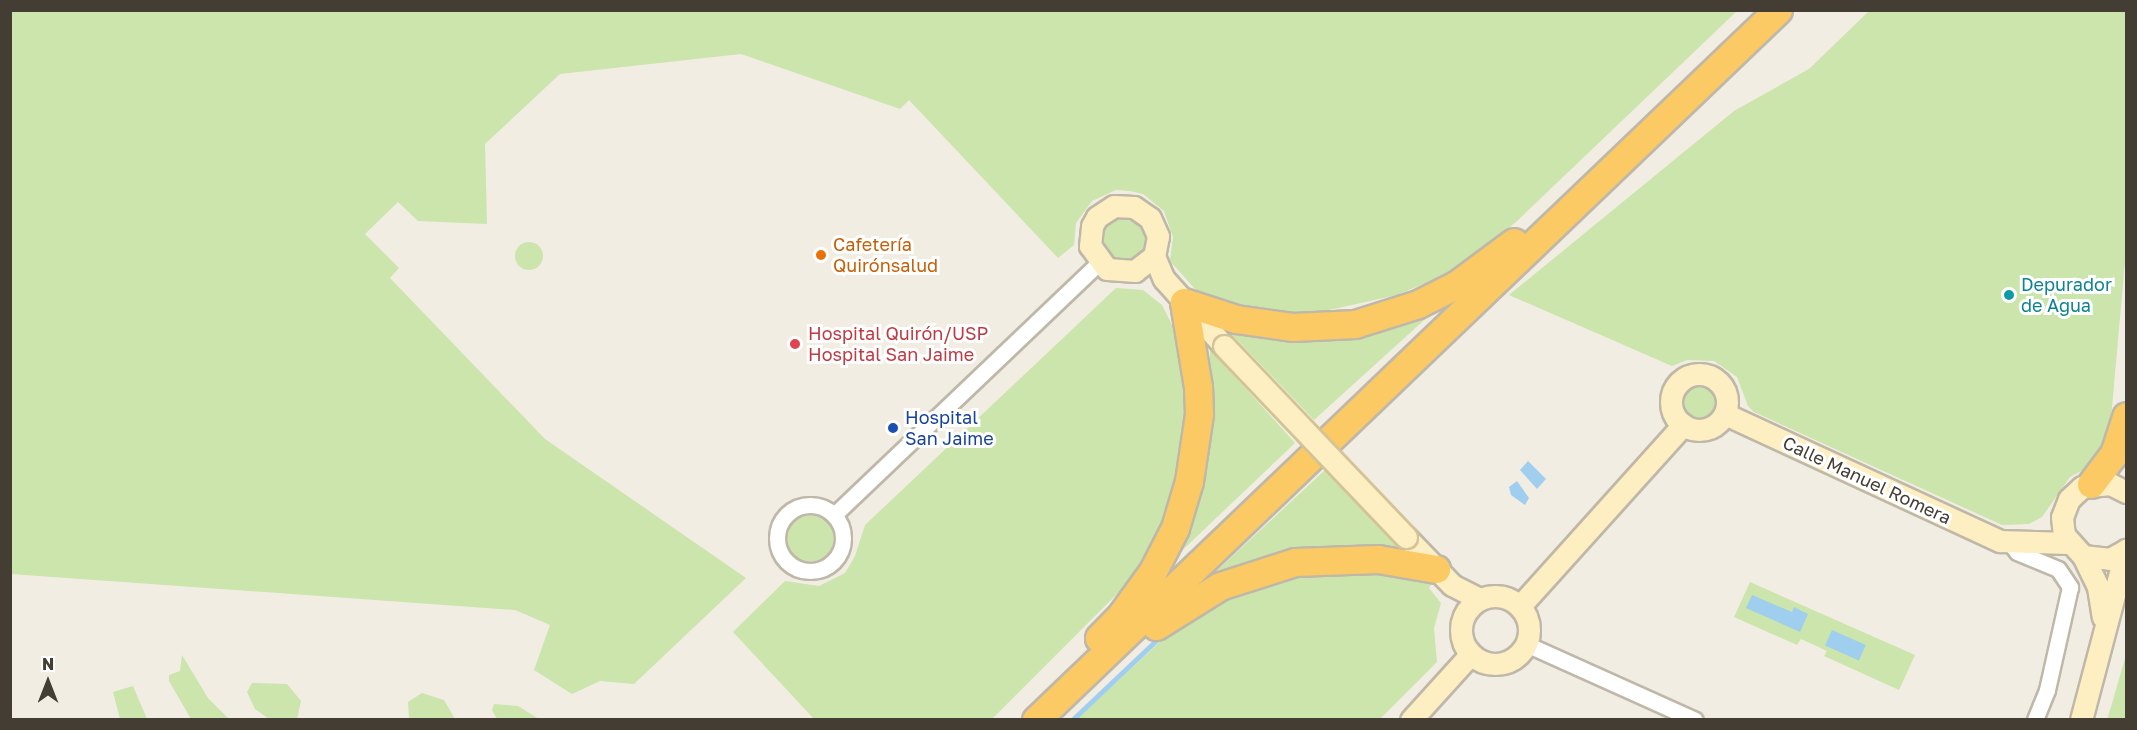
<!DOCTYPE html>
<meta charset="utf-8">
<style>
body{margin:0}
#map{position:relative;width:2137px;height:730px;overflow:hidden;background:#f1ede3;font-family:"Golos Text",sans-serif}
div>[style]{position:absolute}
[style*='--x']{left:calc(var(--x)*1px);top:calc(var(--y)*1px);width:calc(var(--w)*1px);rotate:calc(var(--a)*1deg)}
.green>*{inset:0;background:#cbe5ac}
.round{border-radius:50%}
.water>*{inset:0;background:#a0ceee;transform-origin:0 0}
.stream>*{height:5px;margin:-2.5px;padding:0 2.5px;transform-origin:2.5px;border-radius:2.5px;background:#a0ceee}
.roads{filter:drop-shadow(2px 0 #bfb8a9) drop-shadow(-2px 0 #bfb8a9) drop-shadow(0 2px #bfb8a9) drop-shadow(0 -2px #bfb8a9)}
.street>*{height:15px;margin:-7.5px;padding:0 7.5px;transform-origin:7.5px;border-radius:7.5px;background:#fff}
.street>.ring{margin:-7.5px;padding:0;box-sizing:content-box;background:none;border:15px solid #fff;border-radius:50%}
.secondary>*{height:21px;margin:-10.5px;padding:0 10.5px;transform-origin:10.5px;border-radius:10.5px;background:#fdefc1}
.secondary>.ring{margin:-10.5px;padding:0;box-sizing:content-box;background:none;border:21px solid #fdefc1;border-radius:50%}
.highway>*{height:27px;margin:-13.5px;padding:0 13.5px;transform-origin:13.5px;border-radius:13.5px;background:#fbca65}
.bridges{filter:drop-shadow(2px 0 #d4c396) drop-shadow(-2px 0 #d4c396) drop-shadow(0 2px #d4c396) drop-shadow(0 -2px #d4c396)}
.secondary-bridge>*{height:21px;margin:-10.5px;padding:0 10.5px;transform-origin:10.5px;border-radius:10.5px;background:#fdefc1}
.dots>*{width:16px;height:16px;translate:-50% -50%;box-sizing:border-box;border:3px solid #fff;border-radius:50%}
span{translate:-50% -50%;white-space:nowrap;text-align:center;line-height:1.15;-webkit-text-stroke:6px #fff;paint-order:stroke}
.food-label{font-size:18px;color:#c56008}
.left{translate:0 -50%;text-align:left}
.culture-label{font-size:18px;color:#0d838f}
.health-label{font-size:18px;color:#be3a42}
.transit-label{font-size:18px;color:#164399}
.street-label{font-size:18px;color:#433d34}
.frame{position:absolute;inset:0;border:12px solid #433d34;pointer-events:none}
.north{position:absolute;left:18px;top:652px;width:60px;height:60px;-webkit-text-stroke:4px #fff;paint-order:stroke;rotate:0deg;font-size:16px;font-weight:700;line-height:24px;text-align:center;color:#433d34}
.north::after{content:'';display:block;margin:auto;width:21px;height:27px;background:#433d34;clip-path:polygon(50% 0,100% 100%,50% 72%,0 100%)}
</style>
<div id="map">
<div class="green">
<i style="clip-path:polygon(10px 11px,1737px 11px,1516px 222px,1457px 270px,1397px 295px,1302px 316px,1256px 312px,1209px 297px,1195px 289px,1170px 261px,1173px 237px,1164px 211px,1143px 194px,1130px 191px,1116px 190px,1092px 201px,1076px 223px,1074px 245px,1058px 258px,909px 100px,900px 109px,741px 54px,560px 74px,485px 144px,487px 224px,418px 221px,398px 202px,365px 234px,399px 268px,390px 278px,545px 439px,746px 578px,634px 684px,600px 681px,572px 694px,534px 670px,550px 625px,515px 610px,11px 574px)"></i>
<i style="clip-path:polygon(1869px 11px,2126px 11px,2126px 250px,2110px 430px,2104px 447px,2089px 467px,2070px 477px,2042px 517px,2029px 524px,2002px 525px,1754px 412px,1748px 406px,1737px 377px,1714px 361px,1687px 360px,1672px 366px,1509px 295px,1734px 111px,1809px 69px)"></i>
<i class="round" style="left:1101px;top:216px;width:46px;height:46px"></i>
<i class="round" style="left:515px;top:242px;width:28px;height:28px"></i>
<i style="clip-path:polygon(1116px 288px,1143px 290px,1162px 305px,1178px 337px,1187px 403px,1180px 472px,1163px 526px,1135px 576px,992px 719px,814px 719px,733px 632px,785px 581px,819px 586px,845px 573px,855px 556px,865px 525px)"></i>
<i style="clip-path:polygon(1443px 303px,1314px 420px,1223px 325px)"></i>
<i style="clip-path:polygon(1210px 349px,1295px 443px,1171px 561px,1197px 499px,1208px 455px)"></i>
<i class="round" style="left:1680px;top:383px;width:38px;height:38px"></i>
<i style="clip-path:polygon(1325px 470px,1397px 545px,1392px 550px,1209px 578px)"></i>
<i class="round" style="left:786px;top:514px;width:48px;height:48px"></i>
<i style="clip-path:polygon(1359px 569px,1424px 578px,1432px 583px,1429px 588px,1441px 603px,1434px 628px,1437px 662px,1380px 719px,1076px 720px,1179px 624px,1229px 595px,1285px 578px)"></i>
<i style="clip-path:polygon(1750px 582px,1915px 655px,1899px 690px,1824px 656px,1827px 651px,1801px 639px,1797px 645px,1734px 617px)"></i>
<i style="clip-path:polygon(182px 655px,208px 698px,229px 719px,191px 719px,169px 681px,169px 675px,180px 671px)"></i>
<i style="clip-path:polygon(2125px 658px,2126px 719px,2107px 720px,2113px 700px)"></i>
<i style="clip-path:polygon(252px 683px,287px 684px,301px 701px,297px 719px,269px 719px,255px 709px,247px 692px)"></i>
<i style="clip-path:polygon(133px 686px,147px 719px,120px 719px,113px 692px)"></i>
<i style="clip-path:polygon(422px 693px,444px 700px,455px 719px,409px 719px,408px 702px)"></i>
<i style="clip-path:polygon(494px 704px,518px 706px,539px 719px,497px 719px,492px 710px)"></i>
</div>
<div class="water">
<i style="clip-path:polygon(1528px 461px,1546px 479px,1537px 489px,1520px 470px)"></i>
<i style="clip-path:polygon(1517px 481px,1529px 498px,1525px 505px,1511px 495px,1509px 487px)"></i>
<i style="clip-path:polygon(1752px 595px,1792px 612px,1794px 607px,1808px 614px,1800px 632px,1746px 608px)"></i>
<i style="left:1832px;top:630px;width:37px;height:17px;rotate:24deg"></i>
</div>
<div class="stream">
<i style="--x:1072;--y:720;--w:124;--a:-43.4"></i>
</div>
<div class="roads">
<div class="street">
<i class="ring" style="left:777px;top:505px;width:51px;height:51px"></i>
<i style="--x:834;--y:515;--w:366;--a:-43.6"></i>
<i style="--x:2010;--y:543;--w:11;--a:52"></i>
<i style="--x:2017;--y:552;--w:44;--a:22.5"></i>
<i style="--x:2058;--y:569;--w:22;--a:56"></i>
<i style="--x:2070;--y:587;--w:106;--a:102.6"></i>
<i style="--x:2047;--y:690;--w:32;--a:112"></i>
<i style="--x:1526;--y:644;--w:185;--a:24.2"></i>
</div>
<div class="secondary">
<i style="--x:1154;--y:256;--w:24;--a:142"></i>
<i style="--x:1135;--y:271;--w:28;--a:-176"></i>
<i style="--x:1107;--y:269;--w:29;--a:-126"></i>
<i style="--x:1090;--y:246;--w:20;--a:-84"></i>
<i style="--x:1092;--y:226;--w:10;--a:-61"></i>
<i style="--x:1097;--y:217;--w:20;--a:-33"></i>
<i style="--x:1114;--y:206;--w:20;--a:3"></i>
<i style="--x:1134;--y:207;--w:19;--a:35"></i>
<i style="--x:1150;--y:218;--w:20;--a:66"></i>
<i style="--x:1158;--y:236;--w:20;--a:101"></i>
<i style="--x:1154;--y:256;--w:25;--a:67"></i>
<i style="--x:1164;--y:279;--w:90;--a:48.2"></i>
<i class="ring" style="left:1671px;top:374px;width:35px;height:35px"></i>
<i style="--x:1725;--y:414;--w:303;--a:24.8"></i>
<i style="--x:2000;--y:541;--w:69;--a:1.7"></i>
<i style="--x:2126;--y:492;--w:18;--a:-153"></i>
<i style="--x:2110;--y:484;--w:28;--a:174"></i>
<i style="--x:2082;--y:487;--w:18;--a:137"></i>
<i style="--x:2069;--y:499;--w:19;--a:111"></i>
<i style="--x:2062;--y:517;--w:18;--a:84"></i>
<i style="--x:2064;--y:535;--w:28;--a:48"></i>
<i style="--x:2083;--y:556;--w:27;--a:6"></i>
<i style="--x:2110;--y:559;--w:18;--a:-29"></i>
<i style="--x:1406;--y:537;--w:66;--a:46.2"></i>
<i style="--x:1452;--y:585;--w:30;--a:27"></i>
<i style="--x:2083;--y:556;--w:34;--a:64"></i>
<i style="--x:2098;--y:587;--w:30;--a:81"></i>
<i class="ring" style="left:1461px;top:596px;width:47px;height:47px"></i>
<i style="--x:1520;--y:606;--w:244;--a:-48"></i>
<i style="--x:1411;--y:720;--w:88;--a:-47.8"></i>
<i style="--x:2081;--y:720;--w:176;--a:-75.2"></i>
</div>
<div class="highway">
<i style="--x:1184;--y:302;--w:55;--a:18.1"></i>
<i style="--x:1236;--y:319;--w:58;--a:8"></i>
<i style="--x:1293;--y:327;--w:62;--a:-2.8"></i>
<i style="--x:1355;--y:324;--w:66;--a:-17.6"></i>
<i style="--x:1418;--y:304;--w:42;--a:-26.6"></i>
<i style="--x:1456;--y:285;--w:72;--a:-36.6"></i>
<i style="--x:2091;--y:484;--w:38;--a:-53"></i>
<i style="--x:2114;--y:454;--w:40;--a:-72"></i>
<i style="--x:1156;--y:626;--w:75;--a:-32"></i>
<i style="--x:1220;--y:586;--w:79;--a:-17.7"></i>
<i style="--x:1295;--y:562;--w:83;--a:-2.1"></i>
<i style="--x:1378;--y:559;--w:59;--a:9.8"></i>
<i style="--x:1099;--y:638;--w:33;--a:-46"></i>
<i style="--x:1122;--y:614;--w:53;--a:-54.2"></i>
<i style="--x:1153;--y:571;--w:48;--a:-62.9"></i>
<i style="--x:1175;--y:528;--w:49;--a:-73.4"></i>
<i style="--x:1189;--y:481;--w:68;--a:-81.5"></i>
<i style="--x:1199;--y:414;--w:27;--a:-92"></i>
<i style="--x:1198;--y:387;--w:86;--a:-99.4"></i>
<i style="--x:1036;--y:720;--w:1027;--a:-43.74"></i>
</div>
</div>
<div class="bridges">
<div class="secondary-bridge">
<i style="--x:1224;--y:346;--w:264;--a:46.4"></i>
</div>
</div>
<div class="dots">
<i style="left:821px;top:255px;background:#e8710a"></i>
<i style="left:2009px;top:295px;background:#0f9aa8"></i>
<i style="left:795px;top:344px;background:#e0444e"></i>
<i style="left:893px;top:428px;background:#1a4fb4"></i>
</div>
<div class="food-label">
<span class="left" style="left:833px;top:255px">Cafetería<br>Quirónsalud</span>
</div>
<div class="culture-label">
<span class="left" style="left:2021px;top:295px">Depurador<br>de Agua</span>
</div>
<div class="health-label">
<span class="left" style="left:808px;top:344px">Hospital Quirón/USP<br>Hospital San Jaime</span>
</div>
<div class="transit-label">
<span class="left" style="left:905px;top:428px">Hospital<br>San Jaime</span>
</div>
<div class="street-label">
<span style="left:1867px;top:480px;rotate:25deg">Calle Manuel Romera</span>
</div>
<div class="frame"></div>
<div class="north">N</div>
</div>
